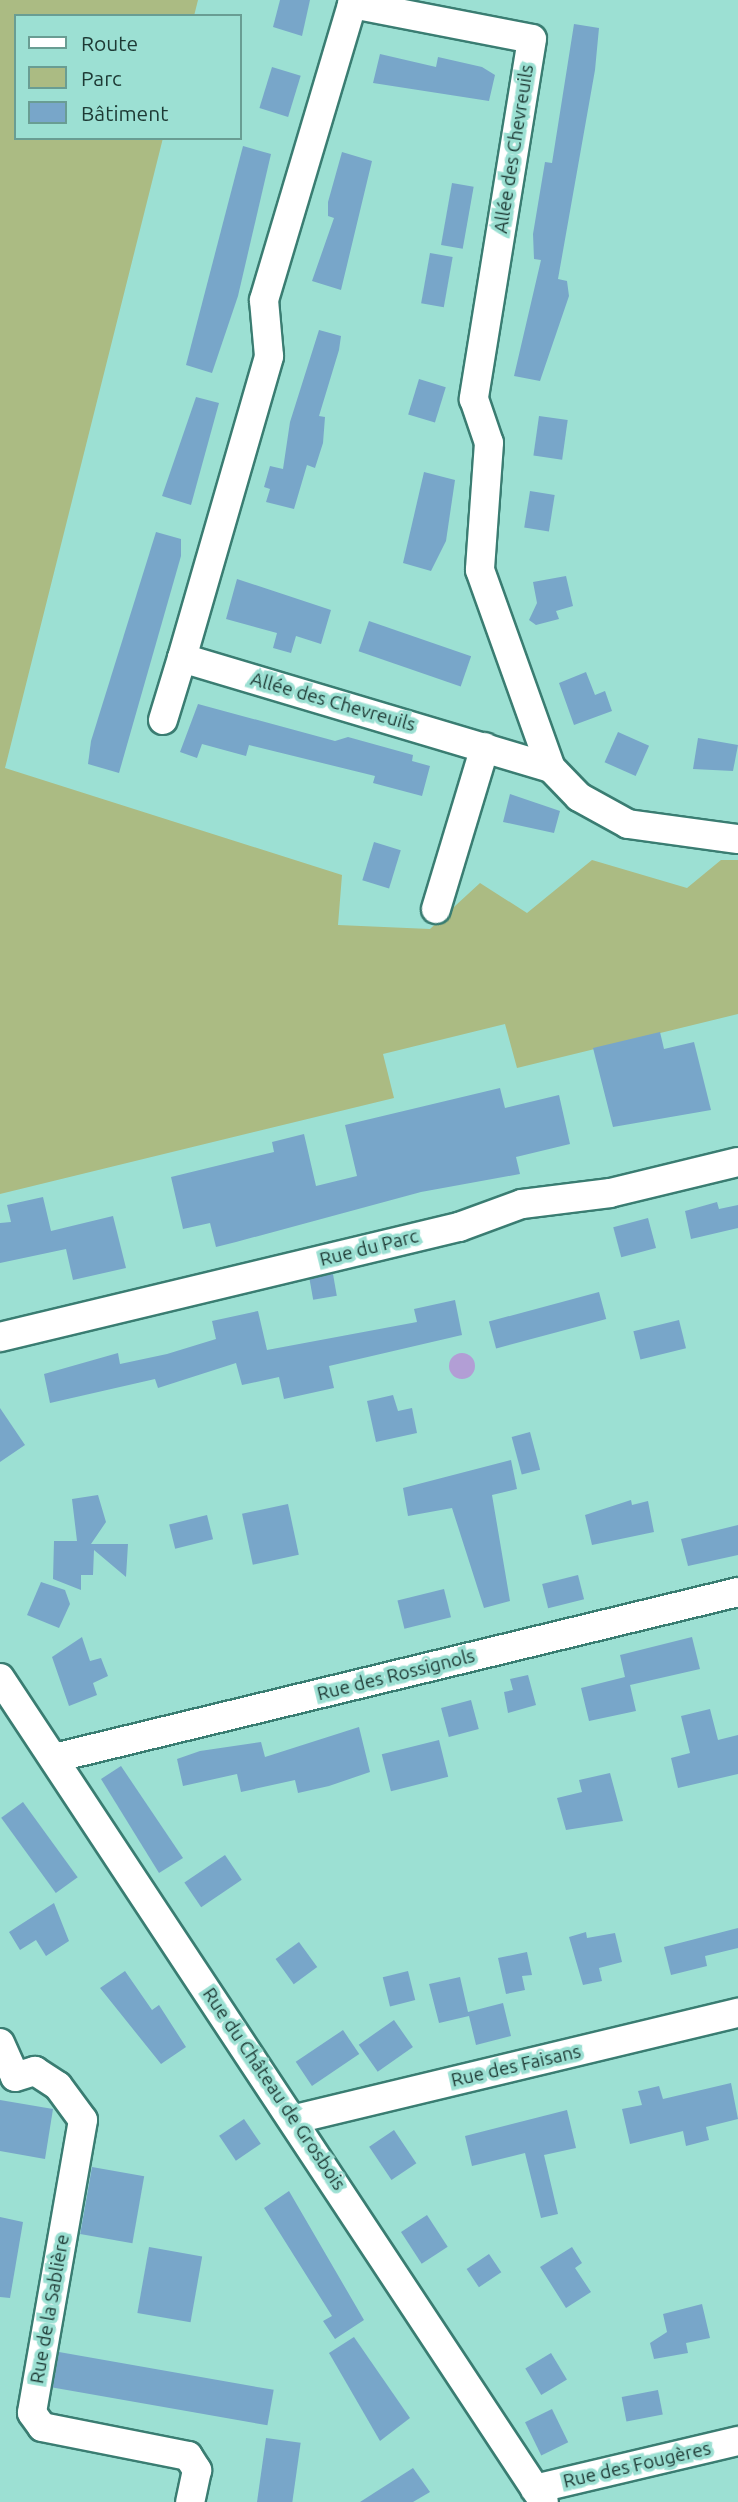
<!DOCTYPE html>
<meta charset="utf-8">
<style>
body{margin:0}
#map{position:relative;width:738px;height:2502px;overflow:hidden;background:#9ce0d3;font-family:Ubuntu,sans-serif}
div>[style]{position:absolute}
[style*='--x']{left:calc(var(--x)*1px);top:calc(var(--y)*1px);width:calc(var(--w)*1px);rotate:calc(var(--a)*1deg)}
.green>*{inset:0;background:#abbb83}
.water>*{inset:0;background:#b29ed5}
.round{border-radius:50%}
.building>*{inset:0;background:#78a6c9;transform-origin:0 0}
.roads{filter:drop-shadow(2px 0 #3a7d72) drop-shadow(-2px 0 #3a7d72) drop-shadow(0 2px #3a7d72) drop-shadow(0 -2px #3a7d72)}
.minor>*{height:28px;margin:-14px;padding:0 14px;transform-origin:14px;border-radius:14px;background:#fff}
span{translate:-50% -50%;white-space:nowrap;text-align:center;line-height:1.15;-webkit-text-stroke:7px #9ce0d3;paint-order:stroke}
.street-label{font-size:19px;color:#1d3934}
.legend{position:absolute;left:14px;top:14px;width:228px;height:126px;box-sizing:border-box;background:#9ce0d3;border:2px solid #699d93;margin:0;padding:9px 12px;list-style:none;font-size:21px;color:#1d3934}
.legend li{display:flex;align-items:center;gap:14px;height:35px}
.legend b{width:35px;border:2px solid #699d93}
</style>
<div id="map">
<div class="green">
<i style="clip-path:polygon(0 0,198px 0,194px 16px,16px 16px,16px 138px,163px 138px,5px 768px,342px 875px,338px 925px,430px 929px,480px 883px,527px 913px,592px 860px,687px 888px,721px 860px,738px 860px,738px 1014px,517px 1068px,505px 1024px,383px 1054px,394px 1098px,0 1194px)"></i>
</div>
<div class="water">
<i class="round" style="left:449px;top:1353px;width:26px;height:26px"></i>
</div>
<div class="building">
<i style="clip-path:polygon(280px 0,310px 0,302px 36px,273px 27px)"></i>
<i style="clip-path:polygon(574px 24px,599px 28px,595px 70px,558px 279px,567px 281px,569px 296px,540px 381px,514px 376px,541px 260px,534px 259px,533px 234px,545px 162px,552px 163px)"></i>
<i style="clip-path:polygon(380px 54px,436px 67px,438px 57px,482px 67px,495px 75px,489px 101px,373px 83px)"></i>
<i style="left:272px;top:67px;width:30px;height:43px;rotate:17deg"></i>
<i style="clip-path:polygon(243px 146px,271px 154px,238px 296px,212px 373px,186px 365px)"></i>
<i style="clip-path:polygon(342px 152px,372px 161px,341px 290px,312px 281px,334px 218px,328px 216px,328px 202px)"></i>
<i style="left:452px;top:183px;width:22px;height:63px;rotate:10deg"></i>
<i style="left:430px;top:253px;width:23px;height:51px;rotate:10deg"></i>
<i style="clip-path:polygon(319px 330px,341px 336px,339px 350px,319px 416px,325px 417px,323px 443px,315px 468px,307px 465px,294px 509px,266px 502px,270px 489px,264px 487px,270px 466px,283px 469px,290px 422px)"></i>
<i style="left:419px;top:379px;width:28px;height:37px;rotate:17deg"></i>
<i style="clip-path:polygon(196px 397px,219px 403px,191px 505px,162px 496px)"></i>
<i style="left:539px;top:416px;width:29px;height:40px;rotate:8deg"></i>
<i style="clip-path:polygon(424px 472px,455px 480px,446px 541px,431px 571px,403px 563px)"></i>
<i style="left:530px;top:491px;width:25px;height:37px;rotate:9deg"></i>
<i style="clip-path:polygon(156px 532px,181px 539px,181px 556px,119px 773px,88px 764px,91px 741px)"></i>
<i style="clip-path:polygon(566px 576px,573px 606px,556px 611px,559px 619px,536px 625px,529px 620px,537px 603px,533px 582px)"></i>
<i style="clip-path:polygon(237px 579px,331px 610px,321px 644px,296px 636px,291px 653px,273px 648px,277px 633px,226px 619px)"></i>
<i style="left:369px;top:621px;width:108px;height:32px;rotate:19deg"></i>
<i style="clip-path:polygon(586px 672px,595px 695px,605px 691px,612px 711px,574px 725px,559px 683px)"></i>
<i style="clip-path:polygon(198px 704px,335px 741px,348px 737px,413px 755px,412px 761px,430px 766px,422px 796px,373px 783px,375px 776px,249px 745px,246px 756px,202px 744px,197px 758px,180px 752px)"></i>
<i style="left:618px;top:732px;width:34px;height:33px;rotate:24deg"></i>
<i style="clip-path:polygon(698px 738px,738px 745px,733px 771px,693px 769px)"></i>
<i style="clip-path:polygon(510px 794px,560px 811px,554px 833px,503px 822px)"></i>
<i style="left:374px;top:842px;width:28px;height:40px;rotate:17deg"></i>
<i style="clip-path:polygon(660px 1032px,664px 1049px,694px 1042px,711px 1110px,613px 1127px,593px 1048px)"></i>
<i style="clip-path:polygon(500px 1088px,505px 1108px,559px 1095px,570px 1144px,516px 1157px,520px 1174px,421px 1192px,236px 1242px,216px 1247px,210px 1223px,183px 1229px,171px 1177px,274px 1152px,272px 1142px,304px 1134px,316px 1186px,357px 1176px,345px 1125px)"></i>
<i style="clip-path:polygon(43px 1197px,51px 1231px,113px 1216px,126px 1268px,73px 1280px,66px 1249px,0 1263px,0 1223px,11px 1222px,7px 1205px)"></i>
<i style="clip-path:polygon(717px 1202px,719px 1209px,738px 1205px,738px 1228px,691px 1239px,685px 1211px)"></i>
<i style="left:648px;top:1218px;width:31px;height:36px;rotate:75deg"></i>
<i style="left:333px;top:1274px;width:22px;height:24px;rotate:80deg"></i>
<i style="left:599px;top:1292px;width:28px;height:114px;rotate:75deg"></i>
<i style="clip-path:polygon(455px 1300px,462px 1335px,329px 1366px,334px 1388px,284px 1399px,279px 1377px,242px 1385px,236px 1363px,158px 1388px,155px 1379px,50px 1403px,44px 1374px,118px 1353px,120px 1364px,167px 1354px,216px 1339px,212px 1321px,258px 1311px,267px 1350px,417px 1322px,414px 1309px)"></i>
<i style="left:679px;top:1320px;width:29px;height:47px;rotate:76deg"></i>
<i style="clip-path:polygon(393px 1395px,398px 1411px,412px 1408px,417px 1433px,376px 1442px,367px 1401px)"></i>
<i style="clip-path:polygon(0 1408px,25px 1445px,0 1462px)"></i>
<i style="left:530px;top:1432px;width:39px;height:19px;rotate:75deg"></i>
<i style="clip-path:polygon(511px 1460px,517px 1489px,492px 1495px,510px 1601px,484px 1608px,452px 1508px,408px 1516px,403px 1488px)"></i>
<i style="clip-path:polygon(98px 1495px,106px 1522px,91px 1544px,128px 1544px,126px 1577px,94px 1550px,93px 1575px,81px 1575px,81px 1590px,53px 1579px,54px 1541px,77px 1541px,72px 1499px)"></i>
<i style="clip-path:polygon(631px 1500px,632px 1505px,648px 1501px,654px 1532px,592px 1545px,585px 1515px)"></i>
<i style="left:288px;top:1504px;width:52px;height:47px;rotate:78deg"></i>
<i style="left:207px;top:1515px;width:25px;height:39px;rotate:76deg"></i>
<i style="clip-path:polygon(738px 1525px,738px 1555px,688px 1566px,681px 1539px)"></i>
<i style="left:578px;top:1575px;width:25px;height:37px;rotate:76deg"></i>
<i style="clip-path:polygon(41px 1582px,65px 1590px,70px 1604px,59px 1628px,27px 1615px)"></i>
<i style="left:444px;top:1589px;width:29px;height:48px;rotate:76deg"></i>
<i style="clip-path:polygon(82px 1637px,90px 1661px,101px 1658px,108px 1676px,93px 1683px,97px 1695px,69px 1706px,52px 1657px)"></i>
<i style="clip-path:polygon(692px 1637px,700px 1669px,630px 1685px,636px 1711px,589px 1721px,581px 1688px,625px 1677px,620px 1655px)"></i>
<i style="clip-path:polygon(528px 1675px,536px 1705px,508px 1713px,504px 1692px,513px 1690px,510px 1679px)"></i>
<i style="left:471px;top:1700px;width:30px;height:31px;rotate:75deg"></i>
<i style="clip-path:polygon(710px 1709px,718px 1740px,738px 1735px,738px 1774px,678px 1788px,671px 1758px,690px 1753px,681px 1716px)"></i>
<i style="clip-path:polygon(359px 1727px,370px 1772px,329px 1786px,298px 1793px,295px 1780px,241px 1792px,237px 1774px,183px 1786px,177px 1759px,200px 1751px,261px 1742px,265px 1757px)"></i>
<i style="left:439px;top:1740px;width:38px;height:59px;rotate:76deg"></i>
<i style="clip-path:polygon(121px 1766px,183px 1858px,159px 1873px,101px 1779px)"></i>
<i style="clip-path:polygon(610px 1773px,623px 1821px,566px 1830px,557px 1798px,582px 1792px,579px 1780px)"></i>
<i style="left:23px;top:1802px;width:93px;height:27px;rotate:54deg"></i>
<i style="left:225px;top:1855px;width:30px;height:49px;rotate:56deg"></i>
<i style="clip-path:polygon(54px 1903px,69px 1941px,46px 1956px,36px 1940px,20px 1950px,9px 1932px)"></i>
<i style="clip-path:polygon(738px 1928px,738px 1948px,705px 1956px,707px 1966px,671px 1975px,664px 1947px)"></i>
<i style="clip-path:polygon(586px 1932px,587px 1938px,615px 1933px,622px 1962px,599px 1968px,602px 1981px,583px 1985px,569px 1937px)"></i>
<i style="left:299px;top:1942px;width:31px;height:29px;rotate:54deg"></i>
<i style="clip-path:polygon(527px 1952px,532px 1975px,522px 1976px,525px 1990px,506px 1994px,498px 1958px)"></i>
<i style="clip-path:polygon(125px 1971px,152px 2010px,159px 2005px,186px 2047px,161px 2064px,100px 1988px)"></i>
<i style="left:408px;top:1971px;width:30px;height:26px;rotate:76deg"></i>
<i style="clip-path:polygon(460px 1977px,468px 2012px,503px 2003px,511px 2036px,476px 2045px,469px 2016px,439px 2023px,429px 1984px)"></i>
<i style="left:394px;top:2020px;width:33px;height:43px;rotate:55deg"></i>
<i style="left:343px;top:2030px;width:29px;height:57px;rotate:56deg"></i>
<i style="clip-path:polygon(731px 2083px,738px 2119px,706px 2127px,709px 2140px,686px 2146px,683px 2131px,630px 2144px,622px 2109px,642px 2105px,638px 2091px,659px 2086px,663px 2099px)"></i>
<i style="clip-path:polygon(0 2100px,53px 2109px,45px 2159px,0 2151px)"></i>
<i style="clip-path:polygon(567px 2110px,576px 2148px,544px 2155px,558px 2214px,541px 2218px,525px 2153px,472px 2166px,465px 2136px)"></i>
<i style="left:244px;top:2119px;width:30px;height:30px;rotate:56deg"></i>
<i style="left:394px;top:2130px;width:40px;height:30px;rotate:56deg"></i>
<i style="left:92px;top:2167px;width:53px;height:68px;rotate:10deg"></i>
<i style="clip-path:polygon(289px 2191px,364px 2320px,335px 2339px,323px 2321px,332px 2316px,264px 2208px)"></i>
<i style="left:427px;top:2215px;width:38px;height:31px;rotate:57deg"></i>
<i style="clip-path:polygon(0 2217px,23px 2222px,10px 2298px,0 2297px)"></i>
<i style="left:149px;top:2247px;width:54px;height:67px;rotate:10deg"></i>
<i style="clip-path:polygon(572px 2247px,582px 2263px,575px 2268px,591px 2292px,566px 2308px,540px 2267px)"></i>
<i style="left:489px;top:2254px;width:22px;height:27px;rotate:56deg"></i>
<i style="clip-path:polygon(702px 2304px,710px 2338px,686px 2343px,688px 2353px,654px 2359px,650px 2343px,667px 2332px,663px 2314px)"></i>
<i style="clip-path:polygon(354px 2337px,410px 2418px,380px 2441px,329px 2353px)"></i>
<i style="left:59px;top:2352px;width:218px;height:36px;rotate:10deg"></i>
<i style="left:551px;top:2353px;width:31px;height:30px;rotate:59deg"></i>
<i style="left:658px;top:2390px;width:25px;height:37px;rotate:79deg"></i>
<i style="left:552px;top:2409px;width:37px;height:30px;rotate:64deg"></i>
<i style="left:266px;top:2438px;width:35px;height:65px;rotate:8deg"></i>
<i style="clip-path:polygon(413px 2468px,430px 2492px,413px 2502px,360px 2502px)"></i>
</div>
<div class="roads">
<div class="minor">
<i style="--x:163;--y:720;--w:65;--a:-73"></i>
<i style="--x:551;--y:768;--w:385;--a:-163.4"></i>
<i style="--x:182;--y:658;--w:314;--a:-73.9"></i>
<i style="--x:269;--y:356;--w:56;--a:-95.1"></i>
<i style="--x:264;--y:300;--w:309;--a:-73.4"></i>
<i style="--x:352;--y:4;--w:183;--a:11"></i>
<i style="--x:532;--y:39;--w:365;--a:99.2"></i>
<i style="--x:474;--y:399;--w:46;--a:71.2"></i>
<i style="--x:489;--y:443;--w:127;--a:94.1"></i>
<i style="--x:480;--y:570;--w:210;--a:70.3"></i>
<i style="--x:551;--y:768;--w:40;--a:46"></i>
<i style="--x:579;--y:797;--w:56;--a:28.9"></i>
<i style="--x:628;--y:824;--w:111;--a:7.8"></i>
<i style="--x:436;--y:909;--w:169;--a:-73.2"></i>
<i style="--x:0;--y:1337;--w:472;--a:-13.5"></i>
<i style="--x:459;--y:1227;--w:67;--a:-20.1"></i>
<i style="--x:522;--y:1204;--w:89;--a:-7.1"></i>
<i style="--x:610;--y:1193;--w:132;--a:-13.6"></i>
<i style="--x:0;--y:1678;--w:987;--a:56.57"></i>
<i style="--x:54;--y:1758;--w:704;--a:-13.64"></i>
<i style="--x:0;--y:2043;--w:37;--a:66"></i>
<i style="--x:15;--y:2077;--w:21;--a:-17"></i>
<i style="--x:35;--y:2071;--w:27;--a:33"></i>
<i style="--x:58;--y:2086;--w:42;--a:53.7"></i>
<i style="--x:83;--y:2120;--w:297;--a:99.9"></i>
<i style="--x:32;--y:2413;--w:17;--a:54"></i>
<i style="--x:42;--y:2427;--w:149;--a:11.2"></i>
<i style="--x:188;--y:2456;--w:17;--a:57"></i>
<i style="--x:197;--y:2470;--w:33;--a:102"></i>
<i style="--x:295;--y:2119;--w:456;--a:-13.5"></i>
<i style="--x:535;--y:2489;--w:209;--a:-13.3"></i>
</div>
</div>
<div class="street-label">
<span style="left:514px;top:149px;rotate:-81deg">Allée des Chevreuils</span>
<span style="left:333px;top:702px;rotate:16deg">Allée des Chevreuils</span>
<span style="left:369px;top:1248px;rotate:-14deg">Rue du Parc</span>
<span style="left:396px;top:1675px;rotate:-14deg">Rue des Rossignols</span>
<span style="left:516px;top:2066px;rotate:-13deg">Rue des Faisans</span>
<span style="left:274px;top:2089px;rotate:56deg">Rue du Château de Grosbois</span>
<span style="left:50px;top:2309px;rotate:-80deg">Rue de la Sablière</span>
<span style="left:637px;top:2465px;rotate:-13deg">Rue des Fougères</span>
</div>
<ul class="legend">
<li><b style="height:9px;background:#fff"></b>Route</li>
<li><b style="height:19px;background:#abbb83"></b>Parc</li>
<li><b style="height:19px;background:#78a6c9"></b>Bâtiment</li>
</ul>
</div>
